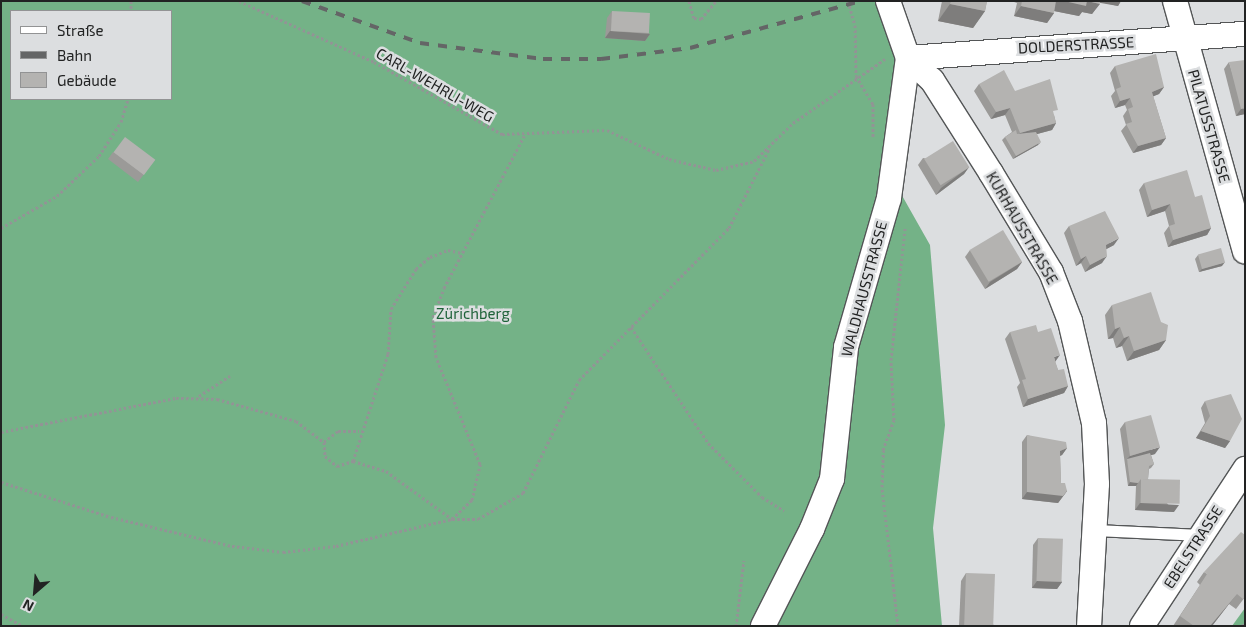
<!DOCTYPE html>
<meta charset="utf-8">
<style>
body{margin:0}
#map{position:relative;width:1246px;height:627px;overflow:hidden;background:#dcdee0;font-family:"Exo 2",sans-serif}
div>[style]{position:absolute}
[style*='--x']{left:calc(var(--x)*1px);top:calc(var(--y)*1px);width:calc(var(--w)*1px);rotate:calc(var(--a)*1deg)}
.forest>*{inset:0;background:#74b287}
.path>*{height:3px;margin-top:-1.5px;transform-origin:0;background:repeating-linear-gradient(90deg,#929495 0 2.5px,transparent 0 5px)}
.roads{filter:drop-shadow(1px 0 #545657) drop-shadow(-1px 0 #545657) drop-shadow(0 1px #545657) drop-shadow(0 -1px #545657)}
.service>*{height:11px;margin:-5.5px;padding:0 5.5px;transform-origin:5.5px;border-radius:5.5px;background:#fff}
.minor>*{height:24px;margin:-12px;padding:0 12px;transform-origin:12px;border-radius:12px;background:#fff}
.rail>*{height:4px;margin-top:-2px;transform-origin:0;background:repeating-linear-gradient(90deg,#646566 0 9px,transparent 0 18px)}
.wall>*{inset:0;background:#9b9a98}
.shaded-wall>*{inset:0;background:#7e7d7c}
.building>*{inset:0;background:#b4b3b1;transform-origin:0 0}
span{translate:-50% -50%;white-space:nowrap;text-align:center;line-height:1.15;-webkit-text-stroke:5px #dcdee0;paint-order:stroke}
.street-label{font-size:15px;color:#222323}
.park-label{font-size:15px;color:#1d6239}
.frame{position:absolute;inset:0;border:2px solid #222323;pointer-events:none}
.legend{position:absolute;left:10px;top:10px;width:162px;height:90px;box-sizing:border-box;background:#dcdee0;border:1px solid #929394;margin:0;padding:6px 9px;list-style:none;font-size:15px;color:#222323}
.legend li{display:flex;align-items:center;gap:10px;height:25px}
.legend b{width:25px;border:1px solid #929394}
.north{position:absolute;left:10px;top:567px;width:50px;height:50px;-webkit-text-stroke:4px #dcdee0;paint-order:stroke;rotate:207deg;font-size:14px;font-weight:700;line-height:20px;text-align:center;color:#222323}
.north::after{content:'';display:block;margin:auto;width:18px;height:22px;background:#222323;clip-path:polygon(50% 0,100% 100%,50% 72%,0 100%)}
</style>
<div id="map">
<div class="forest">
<i style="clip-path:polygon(evenodd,1px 1px,882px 1px,901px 57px,887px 169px,930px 245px,945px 425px,933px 528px,942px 626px,1px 626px,1px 1px,11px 11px,171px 11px,171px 99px,11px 99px,11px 11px)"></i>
<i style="clip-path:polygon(1245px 608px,1245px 626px,1232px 626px)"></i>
</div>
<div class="path">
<i style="--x:131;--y:1;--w:10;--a:90"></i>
<i style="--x:239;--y:1;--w:148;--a:24.3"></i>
<i style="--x:374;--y:62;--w:147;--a:29.4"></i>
<i style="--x:502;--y:134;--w:105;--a:-2.2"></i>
<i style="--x:607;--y:130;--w:68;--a:25.1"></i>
<i style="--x:669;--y:159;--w:48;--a:13.2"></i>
<i style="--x:716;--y:170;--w:39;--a:-13"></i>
<i style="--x:754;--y:161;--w:54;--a:-44.3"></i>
<i style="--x:793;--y:123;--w:112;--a:-34.8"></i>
<i style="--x:689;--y:1;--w:18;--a:74"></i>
<i style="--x:694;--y:18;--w:7;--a:8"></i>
<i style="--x:701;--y:19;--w:23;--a:-50"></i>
<i style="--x:848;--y:1;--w:25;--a:74"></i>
<i style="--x:855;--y:25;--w:51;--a:88.9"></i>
<i style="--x:856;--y:76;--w:33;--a:59"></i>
<i style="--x:873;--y:104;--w:33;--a:90"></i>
<i style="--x:1;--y:228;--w:64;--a:-29.7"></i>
<i style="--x:57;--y:196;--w:58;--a:-43.6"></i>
<i style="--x:99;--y:156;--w:40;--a:-57.1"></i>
<i style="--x:121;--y:122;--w:24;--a:-73"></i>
<i style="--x:631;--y:327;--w:139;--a:56.4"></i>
<i style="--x:708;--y:443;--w:76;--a:45"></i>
<i style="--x:762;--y:497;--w:26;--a:32"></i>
<i style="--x:199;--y:396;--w:37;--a:-33"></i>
<i style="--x:1;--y:432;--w:178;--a:-11"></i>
<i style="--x:176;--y:398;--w:41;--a:1.4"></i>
<i style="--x:217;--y:399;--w:82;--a:15.6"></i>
<i style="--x:296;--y:421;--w:35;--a:37"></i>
<i style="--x:324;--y:442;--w:14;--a:86"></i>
<i style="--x:325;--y:456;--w:16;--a:40"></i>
<i style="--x:337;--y:466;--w:17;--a:-17"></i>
<i style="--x:353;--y:461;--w:34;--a:17"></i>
<i style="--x:386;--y:471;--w:82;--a:36"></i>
<i style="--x:452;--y:519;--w:26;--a:0"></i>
<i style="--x:478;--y:519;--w:52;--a:-30"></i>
<i style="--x:523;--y:493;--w:126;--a:-63.6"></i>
<i style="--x:579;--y:380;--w:214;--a:-45.4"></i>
<i style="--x:729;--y:228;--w:89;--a:-63.1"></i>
<i style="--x:324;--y:442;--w:18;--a:-38"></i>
<i style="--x:338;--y:431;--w:21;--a:0"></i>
<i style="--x:353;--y:461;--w:113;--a:-71.9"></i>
<i style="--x:388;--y:354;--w:45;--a:-86.2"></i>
<i style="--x:391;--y:309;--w:47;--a:-58"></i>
<i style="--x:416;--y:269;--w:18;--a:-41"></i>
<i style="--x:430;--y:257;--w:19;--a:-21"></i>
<i style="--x:448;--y:250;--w:14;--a:12"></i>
<i style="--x:1;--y:482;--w:115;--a:17.7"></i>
<i style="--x:111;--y:517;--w:124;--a:13.5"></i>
<i style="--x:232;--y:546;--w:51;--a:6.7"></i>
<i style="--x:283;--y:552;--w:53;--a:-6.5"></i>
<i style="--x:336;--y:546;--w:119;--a:-13.1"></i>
<i style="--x:452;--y:519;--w:28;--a:-44"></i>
<i style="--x:472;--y:500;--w:37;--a:-77"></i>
<i style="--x:480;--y:464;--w:116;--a:-112.4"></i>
<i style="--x:436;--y:357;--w:40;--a:-94.3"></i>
<i style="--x:433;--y:317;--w:31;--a:-69"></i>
<i style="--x:444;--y:288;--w:172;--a:-62.2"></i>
<i style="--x:1;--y:614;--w:25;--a:29"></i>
<i style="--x:736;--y:626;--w:66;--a:-83.1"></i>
<i style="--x:898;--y:626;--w:140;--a:-96.6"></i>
<i style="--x:882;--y:487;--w:37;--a:-88"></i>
<i style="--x:883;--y:450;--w:32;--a:-70"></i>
<i style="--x:894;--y:420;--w:60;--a:-92.9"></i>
<i style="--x:891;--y:360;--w:133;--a:-83.9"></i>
<i style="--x:1242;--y:626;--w:4;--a:-45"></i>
</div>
<div class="roads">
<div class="service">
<i style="--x:1095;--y:530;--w:106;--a:2.7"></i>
</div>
<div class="minor">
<i style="--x:888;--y:1;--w:60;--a:70.7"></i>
<i style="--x:908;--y:58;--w:33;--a:43"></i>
<i style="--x:932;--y:80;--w:110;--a:57.6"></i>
<i style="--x:991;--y:173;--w:116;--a:58.8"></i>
<i style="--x:1051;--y:272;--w:53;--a:68.8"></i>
<i style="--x:1070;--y:321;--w:105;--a:76.8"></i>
<i style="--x:1094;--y:423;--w:61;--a:87.2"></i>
<i style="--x:1097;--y:484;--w:142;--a:93.2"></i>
<i style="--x:1175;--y:1;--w:260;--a:74.4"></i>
<i style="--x:908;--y:58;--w:338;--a:-4.1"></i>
<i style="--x:763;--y:626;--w:109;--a:-63.2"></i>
<i style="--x:812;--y:529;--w:54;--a:-68.2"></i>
<i style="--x:832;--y:479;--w:133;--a:-83.9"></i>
<i style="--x:846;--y:347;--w:155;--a:-73.9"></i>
<i style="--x:889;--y:198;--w:141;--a:-82.3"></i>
<i style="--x:1142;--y:626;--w:188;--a:-56.7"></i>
</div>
</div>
<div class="rail">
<i style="--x:302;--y:1;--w:125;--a:19.6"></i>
<i style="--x:420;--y:43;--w:124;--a:7.4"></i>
<i style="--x:543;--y:59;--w:58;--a:0"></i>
<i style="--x:601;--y:59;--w:90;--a:-7"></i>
<i style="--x:690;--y:48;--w:177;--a:-15.4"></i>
</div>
<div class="wall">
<i style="clip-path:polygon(942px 1px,987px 1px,985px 11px,973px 28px,938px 21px)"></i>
<i style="clip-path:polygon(1011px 1px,1121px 1px,1118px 6px,1100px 2px,1092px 14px,1082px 12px,1079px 16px,1054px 11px,1054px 13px,1047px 23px,1014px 16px,1017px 3px)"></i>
<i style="clip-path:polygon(612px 11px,650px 34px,645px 41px,605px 38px,607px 18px)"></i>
<i style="clip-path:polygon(1229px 62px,1245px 114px,1236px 116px,1224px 69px)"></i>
<i style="clip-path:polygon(1115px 66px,1164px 87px,1159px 94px,1153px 96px,1166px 138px,1161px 145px,1133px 153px,1121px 131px,1126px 125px,1123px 116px,1127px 110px,1125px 105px,1115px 108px,1111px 96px,1115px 91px,1110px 73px)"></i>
<i style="clip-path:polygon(979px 84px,1015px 91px,1054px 115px,1056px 123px,1052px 130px,1037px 134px,1038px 145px,1013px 159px,1002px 140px,1005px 137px,1012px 132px,1005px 115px,991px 119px,974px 91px)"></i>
<i style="clip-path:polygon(113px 152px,155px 160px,138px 182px,108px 159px)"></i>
<i style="clip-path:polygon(923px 158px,969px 167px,964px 174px,936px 195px,918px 165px)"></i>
<i style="clip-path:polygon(1144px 183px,1195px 197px,1211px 228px,1207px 235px,1168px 247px,1164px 233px,1169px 226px,1165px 211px,1147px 217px,1139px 190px)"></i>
<i style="clip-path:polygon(1069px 226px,1114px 245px,1106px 249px,1102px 263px,1085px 272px,1081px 263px,1076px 266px,1064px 233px)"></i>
<i style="clip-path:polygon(970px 250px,1022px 262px,1017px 269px,985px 289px,965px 257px)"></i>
<i style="clip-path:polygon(1198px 255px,1222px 266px,1199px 272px,1195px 259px)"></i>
<i style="clip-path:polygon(1112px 305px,1166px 340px,1159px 350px,1127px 361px,1122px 346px,1116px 348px,1113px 338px,1108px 339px,1105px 315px)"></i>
<i style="clip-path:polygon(1010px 332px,1038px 332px,1055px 362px,1058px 370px,1068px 386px,1064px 393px,1023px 407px,1017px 387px,1020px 383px,1005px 339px)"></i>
<i style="clip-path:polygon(1205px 401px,1230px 441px,1225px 448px,1196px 438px,1205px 423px,1201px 408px)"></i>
<i style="clip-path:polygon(1125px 422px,1155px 454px,1151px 455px,1154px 464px,1151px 468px,1149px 469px,1148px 479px,1174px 512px,1135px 510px,1136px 486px,1128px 486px,1120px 429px)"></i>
<i style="clip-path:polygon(1027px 435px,1067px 448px,1062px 455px,1060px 456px,1061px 483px,1067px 491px,1058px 503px,1022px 499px,1022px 442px)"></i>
<i style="clip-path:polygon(1038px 538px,1062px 582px,1057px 589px,1032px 588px,1033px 545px)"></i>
<i style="clip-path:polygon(1204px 572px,1245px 597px,1236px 609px,1229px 604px,1212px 626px,1173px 626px,1200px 585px,1197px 582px)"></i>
<i style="clip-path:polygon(966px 573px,994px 626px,959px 626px,961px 581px)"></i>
</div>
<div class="shaded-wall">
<i style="clip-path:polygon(1055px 1px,1087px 1px,1100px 4px,1092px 14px,1082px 12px,1079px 16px,1049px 10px)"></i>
<i style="clip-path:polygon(1121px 1px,1118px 6px,1095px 2px,1095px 1px)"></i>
<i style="clip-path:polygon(950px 4px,985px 11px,973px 28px,938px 21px)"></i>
<i style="clip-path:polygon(1021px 6px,1054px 13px,1047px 23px,1014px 16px)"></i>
<i style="clip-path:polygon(610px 31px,650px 34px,645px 41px,605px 38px)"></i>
<i style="clip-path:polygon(1164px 87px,1159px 94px,1147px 99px,1152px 92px)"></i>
<i style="clip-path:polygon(1130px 98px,1125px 105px,1115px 108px,1120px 101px)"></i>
<i style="clip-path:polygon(1010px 108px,1005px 115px,991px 119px,996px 112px)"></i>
<i style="clip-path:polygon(1245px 108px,1245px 114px,1236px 116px,1241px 109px)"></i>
<i style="clip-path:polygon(1056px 123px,1052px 130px,1015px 140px,1020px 133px)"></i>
<i style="clip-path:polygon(1166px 138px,1161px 145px,1133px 153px,1138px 146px)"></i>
<i style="clip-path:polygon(1041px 142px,1038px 145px,1013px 159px,1016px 156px)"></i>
<i style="clip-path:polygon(969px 167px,964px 174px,936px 195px,941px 188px)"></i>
<i style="clip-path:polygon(1170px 204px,1165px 211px,1147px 217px,1152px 210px)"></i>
<i style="clip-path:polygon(1211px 228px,1207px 235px,1168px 247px,1173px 240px)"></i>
<i style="clip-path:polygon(1119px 238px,1114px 245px,1101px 252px,1106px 245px)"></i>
<i style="clip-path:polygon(1086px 256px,1081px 263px,1076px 266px,1081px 259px)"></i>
<i style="clip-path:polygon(1107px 256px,1102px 263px,1085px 272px,1090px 265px)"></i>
<i style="clip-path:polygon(1022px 262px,1017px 269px,985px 289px,990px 282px)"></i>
<i style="clip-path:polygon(1225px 262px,1222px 266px,1199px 272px,1202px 269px)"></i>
<i style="clip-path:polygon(1120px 327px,1113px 338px,1108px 339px,1115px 329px)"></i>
<i style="clip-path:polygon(1129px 336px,1122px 346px,1116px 348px,1124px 338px)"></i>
<i style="clip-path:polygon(1166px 340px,1159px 350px,1127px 361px,1134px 351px)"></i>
<i style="clip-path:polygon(1060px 355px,1055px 362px,1054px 357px)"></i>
<i style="clip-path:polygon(1068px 386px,1064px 393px,1023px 407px,1028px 399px)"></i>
<i style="clip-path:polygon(1201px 431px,1230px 441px,1225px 448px,1196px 438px)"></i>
<i style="clip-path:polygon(1160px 447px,1155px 454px,1128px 462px,1127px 459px,1130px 456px)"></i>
<i style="clip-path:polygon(1067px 448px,1062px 455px,1055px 458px,1060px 451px)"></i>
<i style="clip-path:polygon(1130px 482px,1138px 483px,1136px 486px,1128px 486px)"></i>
<i style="clip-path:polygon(1067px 491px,1058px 503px,1022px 499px,1027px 492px)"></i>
<i style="clip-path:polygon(1140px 503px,1179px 505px,1174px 512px,1135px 510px)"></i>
<i style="clip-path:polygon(1037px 581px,1062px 582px,1057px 589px,1032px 588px)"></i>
<i style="clip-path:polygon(1237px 594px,1229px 604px,1212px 626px,1210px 626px)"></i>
</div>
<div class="building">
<i style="clip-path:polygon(951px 1px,987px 1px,985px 11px,950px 4px)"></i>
<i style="clip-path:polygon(1022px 1px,1056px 1px,1054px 13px,1021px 6px)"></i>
<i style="clip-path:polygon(1064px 1px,1100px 1px,1100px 4px,1087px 1px,1086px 6px)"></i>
<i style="left:612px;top:11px;width:38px;height:20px;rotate:3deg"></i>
<i style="clip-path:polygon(1156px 54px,1164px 87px,1152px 92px,1166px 138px,1138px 146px,1126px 124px,1132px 122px,1128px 109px,1133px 107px,1130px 98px,1120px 101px,1116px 89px,1121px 87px,1115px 66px)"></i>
<i style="clip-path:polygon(1245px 60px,1245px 108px,1241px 109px,1229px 62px)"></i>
<i style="clip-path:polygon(1004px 70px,1015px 91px,1050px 79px,1058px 110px,1053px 111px,1056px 123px,1020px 133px,1010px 108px,996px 112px,979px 84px)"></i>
<i style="clip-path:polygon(1016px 130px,1017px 134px,1036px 132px,1041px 142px,1016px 156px,1005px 137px)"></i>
<i style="left:125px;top:137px;width:38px;height:19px;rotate:37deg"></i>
<i style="left:953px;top:141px;width:31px;height:34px;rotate:58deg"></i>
<i style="clip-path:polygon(1187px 170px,1195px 197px,1202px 195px,1211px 228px,1173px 240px,1169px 226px,1175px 224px,1170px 204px,1152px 210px,1144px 183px)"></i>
<i style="clip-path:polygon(1105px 211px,1119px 238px,1106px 245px,1107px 256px,1090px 265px,1086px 256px,1081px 259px,1069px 226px)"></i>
<i style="left:1003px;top:230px;width:37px;height:39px;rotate:59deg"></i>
<i style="left:1221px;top:248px;width:15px;height:24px;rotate:74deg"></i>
<i style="clip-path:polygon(1151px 292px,1161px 322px,1168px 325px,1166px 340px,1134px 351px,1129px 336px,1124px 338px,1120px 327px,1115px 329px,1112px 305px)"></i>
<i style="clip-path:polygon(1036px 325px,1038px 332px,1051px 328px,1060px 355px,1054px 357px,1058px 370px,1064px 369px,1068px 386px,1028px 399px,1022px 380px,1026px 379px,1010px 332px)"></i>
<i style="clip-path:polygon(1231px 394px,1242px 419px,1230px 441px,1201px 431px,1210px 416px,1205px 401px)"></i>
<i style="clip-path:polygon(1151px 415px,1160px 447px,1130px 456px,1125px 422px)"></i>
<i style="clip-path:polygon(1027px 435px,1066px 442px,1067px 448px,1060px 451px,1061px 483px,1065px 483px,1067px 491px,1063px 496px,1027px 492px)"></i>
<i style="clip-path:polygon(1150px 453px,1154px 464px,1149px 466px,1148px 479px,1141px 479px,1138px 483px,1130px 482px,1127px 459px)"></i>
<i style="left:1141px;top:479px;width:39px;height:24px;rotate:1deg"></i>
<i style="clip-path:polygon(1241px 532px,1245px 535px,1245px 597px,1243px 599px,1237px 594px,1210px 626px,1194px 626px,1180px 616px,1207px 574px,1204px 572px)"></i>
<i style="left:1038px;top:538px;width:25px;height:43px;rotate:2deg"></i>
<i style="left:966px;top:573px;width:29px;height:53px;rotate:2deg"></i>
</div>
<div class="street-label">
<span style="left:1076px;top:45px;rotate:-3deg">DOLDERSTRASSE</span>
<span style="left:435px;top:85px;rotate:30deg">CARL-WEHRLI-WEG</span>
<span style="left:1209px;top:126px;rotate:74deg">PILATUSSTRASSE</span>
<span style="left:1022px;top:228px;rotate:60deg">KURHAUSSTRASSE</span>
<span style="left:864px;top:289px;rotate:-75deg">WALDHAUSSTRASSE</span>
<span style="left:1193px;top:547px;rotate:-57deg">EBELSTRASSE</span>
</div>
<div class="park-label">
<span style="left:473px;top:314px">Zürichberg</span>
</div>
<div class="frame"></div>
<ul class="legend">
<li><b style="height:6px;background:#fff"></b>Straße</li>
<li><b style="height:6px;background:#646566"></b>Bahn</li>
<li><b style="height:14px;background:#b4b3b1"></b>Gebäude</li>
</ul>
<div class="north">N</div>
</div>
